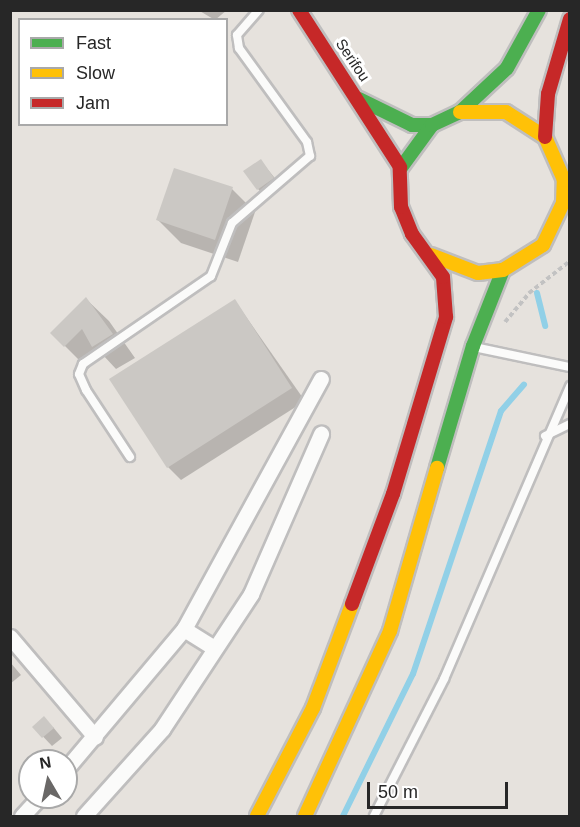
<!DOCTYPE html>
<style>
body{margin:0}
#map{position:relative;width:580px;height:827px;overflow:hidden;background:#e6e2dd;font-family:Arial,sans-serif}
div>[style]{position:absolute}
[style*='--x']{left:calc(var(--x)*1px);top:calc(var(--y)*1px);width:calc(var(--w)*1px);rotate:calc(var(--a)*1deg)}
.shadow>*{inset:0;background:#0003}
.stream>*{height:6px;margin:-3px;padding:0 3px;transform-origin:3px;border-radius:3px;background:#91d0e7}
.building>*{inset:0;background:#cbc8c4}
.path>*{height:4px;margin-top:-2px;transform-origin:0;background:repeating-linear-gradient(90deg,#c2c2c2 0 4.5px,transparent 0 7.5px)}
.roads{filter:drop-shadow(2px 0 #bfbebe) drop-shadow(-2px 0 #bfbebe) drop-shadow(0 2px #bfbebe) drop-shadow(0 -2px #bfbebe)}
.lane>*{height:8px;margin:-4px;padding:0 4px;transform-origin:4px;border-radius:4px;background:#fbfbfa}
.street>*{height:15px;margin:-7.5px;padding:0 7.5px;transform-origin:7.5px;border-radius:7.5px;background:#fbfbfa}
.fast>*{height:14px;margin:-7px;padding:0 7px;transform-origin:7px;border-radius:7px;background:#4caf50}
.slow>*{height:14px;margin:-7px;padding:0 7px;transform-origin:7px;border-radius:7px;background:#ffc107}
.jam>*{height:14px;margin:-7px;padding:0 7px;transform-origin:7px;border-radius:7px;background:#c62828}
span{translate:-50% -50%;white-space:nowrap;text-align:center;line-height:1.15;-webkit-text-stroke:6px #fff;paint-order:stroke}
.street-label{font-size:15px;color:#272727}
.frame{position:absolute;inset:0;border:12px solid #272727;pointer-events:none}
.legend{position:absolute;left:18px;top:18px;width:210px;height:108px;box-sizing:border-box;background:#fff;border:2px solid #a9a9a9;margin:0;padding:8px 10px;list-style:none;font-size:18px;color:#272727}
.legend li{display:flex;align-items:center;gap:12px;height:30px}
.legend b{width:30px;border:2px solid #a9a9a9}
.north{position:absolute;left:18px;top:749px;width:60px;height:60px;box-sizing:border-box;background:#fff;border:2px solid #a9a9a9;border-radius:50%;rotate:351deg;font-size:16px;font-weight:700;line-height:24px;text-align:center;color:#272727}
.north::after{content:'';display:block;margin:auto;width:21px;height:27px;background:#6a6867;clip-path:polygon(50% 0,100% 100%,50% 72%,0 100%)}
.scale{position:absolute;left:367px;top:782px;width:141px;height:27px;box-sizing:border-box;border:3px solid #272727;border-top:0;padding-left:8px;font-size:18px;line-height:21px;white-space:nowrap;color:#272727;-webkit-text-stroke:4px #fff;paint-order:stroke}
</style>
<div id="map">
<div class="shadow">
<i style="clip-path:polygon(198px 10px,227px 10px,215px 20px)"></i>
<i style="clip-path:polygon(261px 161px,282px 187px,267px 198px,258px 189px)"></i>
<i style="clip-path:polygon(175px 170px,232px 189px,255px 212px,238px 262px,181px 243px,158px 220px)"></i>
<i style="clip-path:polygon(86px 299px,109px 321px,135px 358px,116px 369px,102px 354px,88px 369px,52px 333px)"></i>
<i style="clip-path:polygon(235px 301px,305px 401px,181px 480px,168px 467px)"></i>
<i style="clip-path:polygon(10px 662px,21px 675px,10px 684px)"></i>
<i style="clip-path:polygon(34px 727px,53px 727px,62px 738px,52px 746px)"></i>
</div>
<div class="stream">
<i style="--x:537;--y:293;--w:34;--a:76"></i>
<i style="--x:343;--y:816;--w:158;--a:-63.8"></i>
<i style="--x:413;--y:674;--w:277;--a:-71.5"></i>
<i style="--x:501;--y:411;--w:35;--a:-49"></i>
</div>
<div class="building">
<i style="clip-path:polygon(261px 159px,274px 178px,257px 190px,243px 171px)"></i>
<i style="clip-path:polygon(174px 168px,233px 187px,215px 240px,156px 220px)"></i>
<i style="clip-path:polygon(86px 297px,113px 334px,92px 347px,82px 329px,64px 347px,50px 333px)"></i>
<i style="clip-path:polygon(235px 299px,292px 388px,167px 468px,109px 379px)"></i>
<i style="clip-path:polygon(44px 716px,54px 728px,42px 738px,32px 727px)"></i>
</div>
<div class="path">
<i style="--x:505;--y:322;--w:38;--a:-50"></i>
<i style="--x:529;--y:293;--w:52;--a:-38"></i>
</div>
<div class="roads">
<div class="lane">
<i style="--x:474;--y:347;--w:98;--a:11.8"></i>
<i style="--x:545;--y:436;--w:28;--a:-26"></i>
<i style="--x:130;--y:457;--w:80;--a:-123.3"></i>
<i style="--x:86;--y:390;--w:17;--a:-114"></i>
<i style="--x:79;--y:374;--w:11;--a:-68"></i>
<i style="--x:83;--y:364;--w:155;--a:-34.5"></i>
<i style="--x:211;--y:276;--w:57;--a:-68.4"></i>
<i style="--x:232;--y:223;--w:103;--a:-40.7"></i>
<i style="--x:310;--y:156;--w:14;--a:-102"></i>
<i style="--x:307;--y:142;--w:116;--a:-125.9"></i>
<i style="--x:239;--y:48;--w:13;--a:-99"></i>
<i style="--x:237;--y:35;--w:33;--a:-49"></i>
<i style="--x:374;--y:816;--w:154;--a:-62.9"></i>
<i style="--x:444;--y:679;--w:319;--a:-66.7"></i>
</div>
<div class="street">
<i style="--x:184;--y:629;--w:36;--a:32"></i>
<i style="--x:10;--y:637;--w:131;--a:49.6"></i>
<i style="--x:66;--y:769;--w:183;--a:-49.9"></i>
<i style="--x:184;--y:629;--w:285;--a:-61.3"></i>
<i style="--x:22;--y:816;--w:26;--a:-47"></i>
<i style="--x:84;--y:816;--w:117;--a:-48.1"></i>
<i style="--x:162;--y:729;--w:162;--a:-56.6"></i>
<i style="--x:251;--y:594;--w:175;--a:-66.4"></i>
</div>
<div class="fast">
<i style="--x:359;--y:99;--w:59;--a:26.1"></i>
<i style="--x:412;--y:125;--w:20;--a:0"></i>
<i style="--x:400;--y:169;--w:54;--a:-54"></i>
<i style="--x:432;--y:125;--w:31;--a:-25"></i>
<i style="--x:460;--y:112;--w:64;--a:-43.1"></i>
<i style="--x:507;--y:68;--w:66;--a:-61.1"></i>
<i style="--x:437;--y:468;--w:127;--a:-73.6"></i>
<i style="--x:473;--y:346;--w:82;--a:-68.5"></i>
</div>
<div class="slow">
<i style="--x:431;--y:255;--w:50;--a:21"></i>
<i style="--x:478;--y:273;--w:25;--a:-7"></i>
<i style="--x:503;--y:270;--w:47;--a:-32"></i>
<i style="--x:543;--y:245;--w:47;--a:-64.5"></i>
<i style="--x:563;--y:203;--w:23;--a:-88"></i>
<i style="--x:564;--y:180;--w:47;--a:-113.8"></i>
<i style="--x:545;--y:137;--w:46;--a:-147.3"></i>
<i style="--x:506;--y:112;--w:46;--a:180"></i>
<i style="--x:257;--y:816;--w:122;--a:-62.6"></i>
<i style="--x:313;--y:708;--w:111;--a:-69.4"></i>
<i style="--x:305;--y:816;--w:204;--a:-65.3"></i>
<i style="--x:390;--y:631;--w:170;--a:-73.9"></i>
</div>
<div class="jam">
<i style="--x:299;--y:10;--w:187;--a:57.2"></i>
<i style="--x:545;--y:137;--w:43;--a:-86"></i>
<i style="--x:548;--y:94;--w:78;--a:-73.7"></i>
<i style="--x:352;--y:604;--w:117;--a:-69.6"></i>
<i style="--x:393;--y:494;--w:185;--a:-73.3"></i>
<i style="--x:446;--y:317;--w:40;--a:-94.3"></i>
<i style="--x:443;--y:277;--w:53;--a:-125.8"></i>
<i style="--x:412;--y:234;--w:29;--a:-112"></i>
<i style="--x:401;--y:207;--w:38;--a:-92"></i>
</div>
</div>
<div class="street-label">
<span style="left:353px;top:60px;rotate:56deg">Serifou</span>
</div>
<div class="frame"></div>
<ul class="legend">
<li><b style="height:8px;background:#4caf50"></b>Fast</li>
<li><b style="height:8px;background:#ffc107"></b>Slow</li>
<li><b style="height:8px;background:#c62828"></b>Jam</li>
</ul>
<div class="north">N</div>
<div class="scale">50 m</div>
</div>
